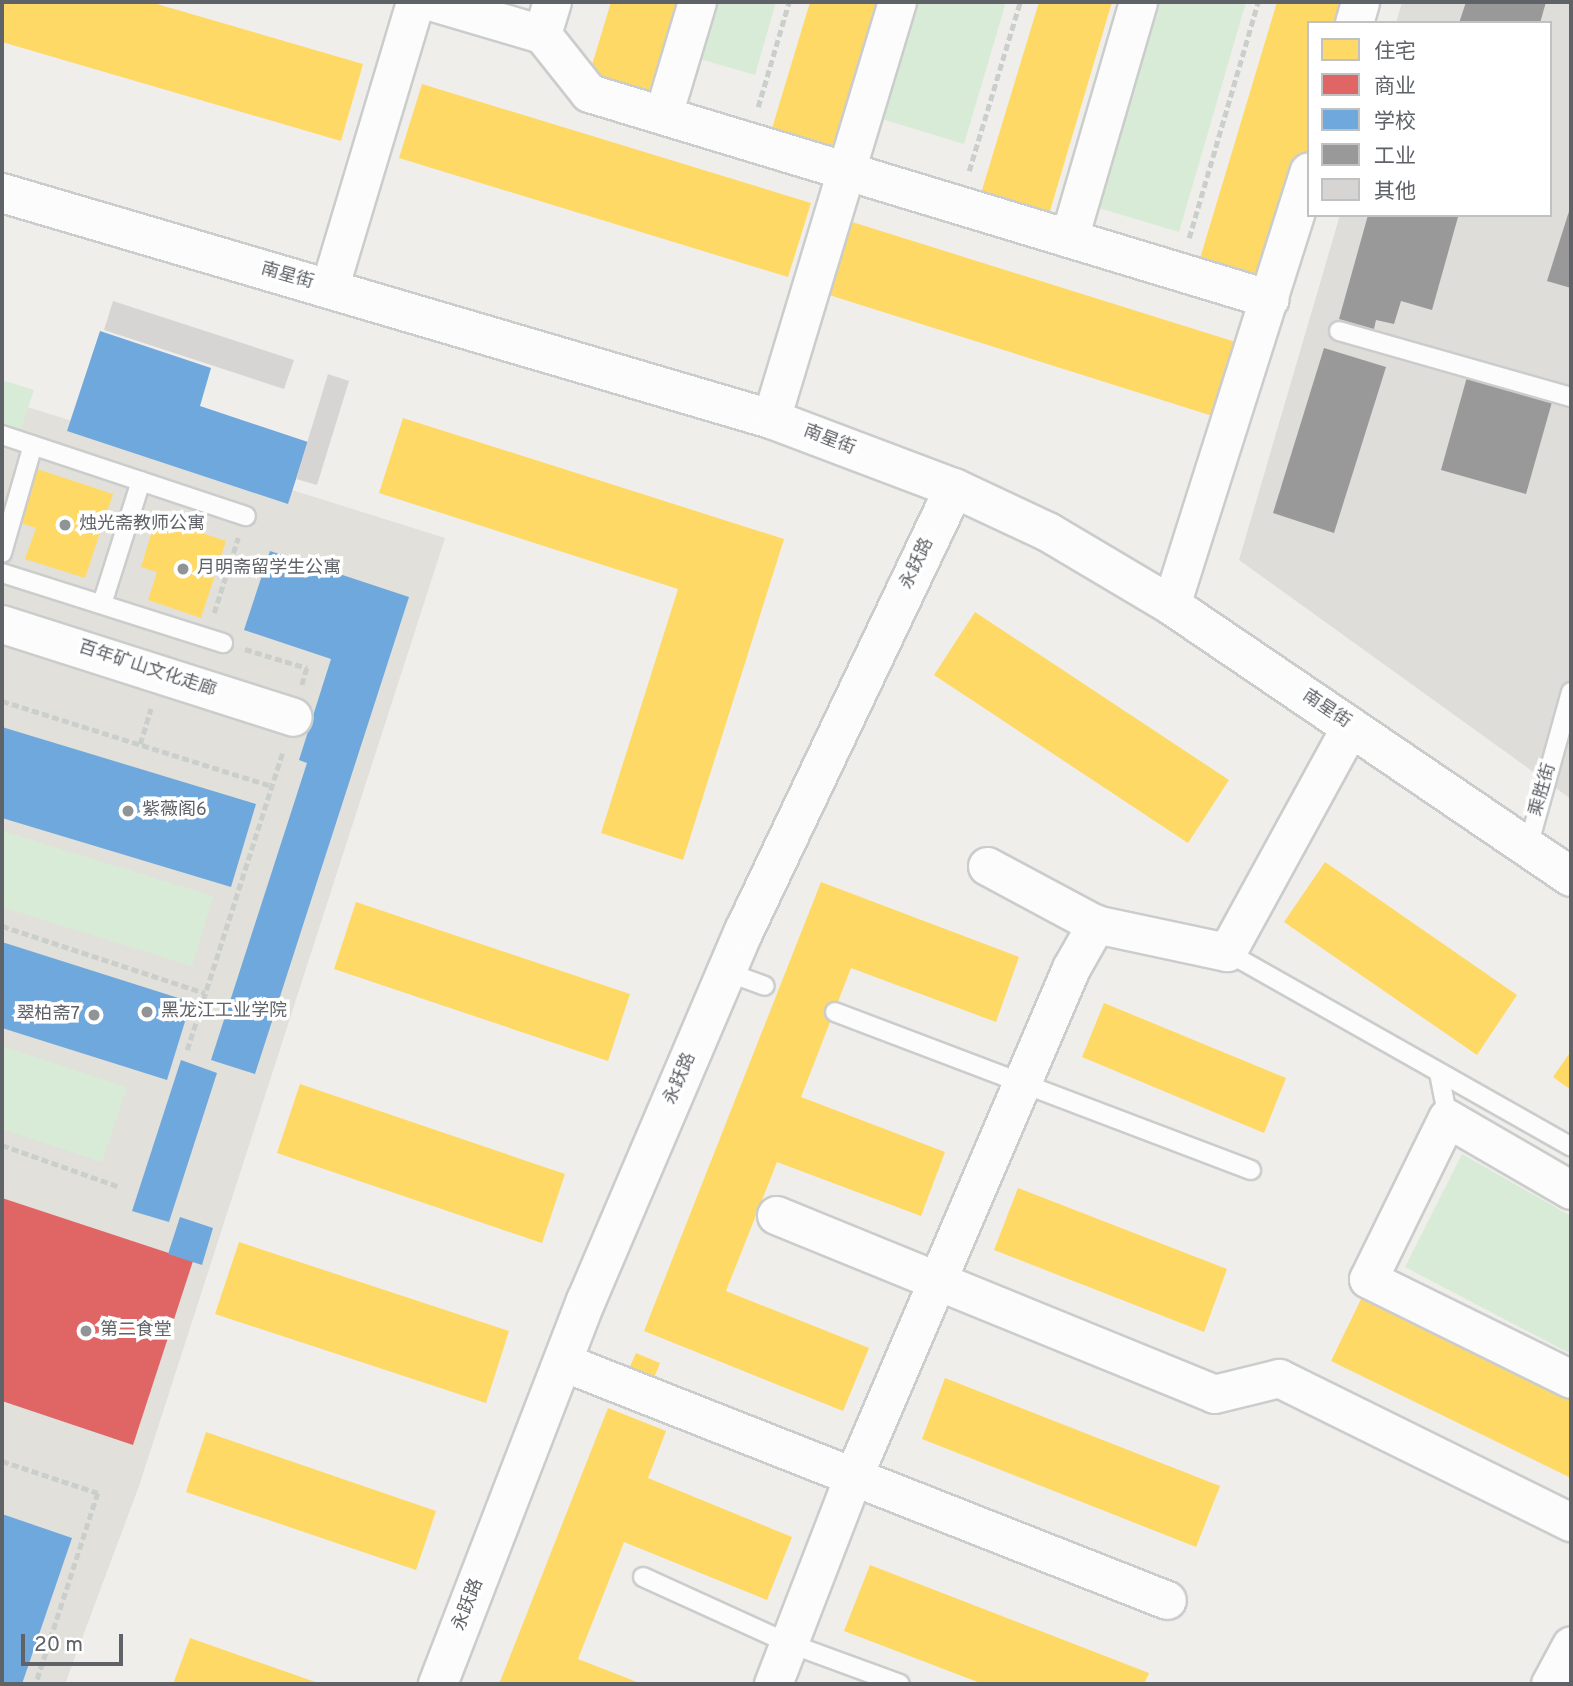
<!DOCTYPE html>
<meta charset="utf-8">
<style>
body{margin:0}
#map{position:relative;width:1573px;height:1686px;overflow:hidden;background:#efeeea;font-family:Overpass,"Noto Sans SC",sans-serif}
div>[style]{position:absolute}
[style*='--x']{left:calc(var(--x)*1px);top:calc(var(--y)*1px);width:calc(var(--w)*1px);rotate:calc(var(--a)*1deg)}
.industrial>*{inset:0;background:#dfddda}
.education>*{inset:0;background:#e2e0da}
.green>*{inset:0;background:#d8ebd6}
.homes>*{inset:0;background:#ffd966}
.shops>*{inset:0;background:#e06666}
.schools>*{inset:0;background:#6fa8dc}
.industry>*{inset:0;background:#999}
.building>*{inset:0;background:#d6d5d3}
.path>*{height:4.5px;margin-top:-2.25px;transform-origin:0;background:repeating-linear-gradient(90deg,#cacfcc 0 7px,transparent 0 10.5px)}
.roads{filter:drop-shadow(2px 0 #cbcccc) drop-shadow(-2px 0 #cbcccc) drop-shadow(0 2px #cbcccc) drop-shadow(0 -2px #cbcccc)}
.lane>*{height:18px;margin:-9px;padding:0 9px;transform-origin:9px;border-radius:9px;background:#fdfcfc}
.street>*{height:37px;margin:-18.5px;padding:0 18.5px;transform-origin:18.5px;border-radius:18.5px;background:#fdfcfc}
.secondary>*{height:38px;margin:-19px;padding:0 19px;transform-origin:19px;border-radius:19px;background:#fdfcfc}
.dots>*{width:19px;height:19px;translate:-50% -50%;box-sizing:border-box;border:4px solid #fff;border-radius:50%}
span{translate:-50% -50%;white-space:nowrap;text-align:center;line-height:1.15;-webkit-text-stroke:7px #fff;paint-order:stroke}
.street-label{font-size:18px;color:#5f6368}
.poi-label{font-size:18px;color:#5f6368}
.left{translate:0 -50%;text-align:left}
.right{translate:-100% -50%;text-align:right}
.frame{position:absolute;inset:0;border:4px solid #5f6368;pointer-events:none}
.legend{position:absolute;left:1307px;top:21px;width:245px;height:196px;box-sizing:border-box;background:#fff;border:2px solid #bfc1c3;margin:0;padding:9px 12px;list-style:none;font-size:21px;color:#5f6368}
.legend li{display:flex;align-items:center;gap:14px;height:35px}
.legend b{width:35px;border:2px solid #bfc1c3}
.scale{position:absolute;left:21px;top:1634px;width:102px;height:32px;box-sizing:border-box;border:4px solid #5f6368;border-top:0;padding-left:9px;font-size:21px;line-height:24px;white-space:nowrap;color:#5f6368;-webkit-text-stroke:5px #fff;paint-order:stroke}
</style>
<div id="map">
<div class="industrial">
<i style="clip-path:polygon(1402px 2px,1571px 2px,1571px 799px,1239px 560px,1340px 215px,1550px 215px,1550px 23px,1396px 23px)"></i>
</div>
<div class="education">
<i style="clip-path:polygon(2px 399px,445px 538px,139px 1486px,65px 1684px,2px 1684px)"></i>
</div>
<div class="green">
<i style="clip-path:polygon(710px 2px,776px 2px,755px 75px,693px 57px)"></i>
<i style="clip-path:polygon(916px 2px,1006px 2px,964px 144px,882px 119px)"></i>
<i style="clip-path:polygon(1151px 2px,1246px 2px,1179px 232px,1092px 206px)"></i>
<i style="clip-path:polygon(2px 380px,34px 390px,14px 451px,2px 447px)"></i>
<i style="clip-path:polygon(2px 831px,213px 896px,192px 966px,2px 907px)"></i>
<i style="clip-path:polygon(2px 1046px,127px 1087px,102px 1162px,2px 1129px)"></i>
<i style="clip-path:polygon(1462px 1154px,1571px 1216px,1571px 1354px,1405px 1267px)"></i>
</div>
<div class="homes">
<i style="clip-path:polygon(2px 2px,150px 2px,363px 64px,341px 141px,2px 42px)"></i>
<i style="clip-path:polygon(611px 2px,681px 2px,652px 98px,588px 78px)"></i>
<i style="clip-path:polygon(810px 2px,883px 2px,837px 156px,770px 135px)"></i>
<i style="clip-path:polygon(1039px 2px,1112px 2px,1047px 221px,979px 200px)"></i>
<i style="clip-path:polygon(1277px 2px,1352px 2px,1345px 23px,1309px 23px,1309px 145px,1267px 286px,1198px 265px)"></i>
<i style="clip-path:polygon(422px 84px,811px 203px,788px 277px,399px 158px)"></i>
<i style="clip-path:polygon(849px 221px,1242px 344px,1219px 418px,826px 294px)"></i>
<i style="clip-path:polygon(403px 418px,784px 539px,683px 860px,601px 833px,678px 589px,379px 493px)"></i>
<i style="clip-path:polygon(37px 469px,113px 494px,85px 578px,25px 559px,36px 528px,20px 523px)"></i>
<i style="clip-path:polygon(156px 518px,226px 541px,201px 618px,148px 600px,157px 572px,141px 567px)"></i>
<i style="clip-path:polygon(975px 612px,1229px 780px,1188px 843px,934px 675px)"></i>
<i style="clip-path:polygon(1325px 862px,1517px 995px,1477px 1055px,1284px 922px)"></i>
<i style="clip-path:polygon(821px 882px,1019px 957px,996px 1022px,851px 968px,801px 1097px,945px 1152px,921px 1216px,777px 1162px,726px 1291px,869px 1348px,843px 1411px,644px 1331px)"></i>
<i style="clip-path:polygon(356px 902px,630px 994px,608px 1061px,334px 969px)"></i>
<i style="clip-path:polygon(1104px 1003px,1286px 1078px,1264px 1133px,1082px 1057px)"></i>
<i style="clip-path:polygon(1571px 1051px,1571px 1090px,1553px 1077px)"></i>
<i style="clip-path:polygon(300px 1084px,565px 1174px,542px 1243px,277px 1153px)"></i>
<i style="clip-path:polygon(1018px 1188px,1227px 1269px,1204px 1332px,994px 1250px)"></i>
<i style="clip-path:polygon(239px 1242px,509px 1331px,486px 1403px,215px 1314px)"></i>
<i style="clip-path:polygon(1364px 1293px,1571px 1394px,1571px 1478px,1331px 1361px)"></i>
<i style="clip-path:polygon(636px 1353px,660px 1363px,652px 1383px,627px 1373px)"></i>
<i style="clip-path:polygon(945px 1378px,1220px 1486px,1196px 1547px,922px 1439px)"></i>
<i style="clip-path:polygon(608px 1408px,666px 1431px,648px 1478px,792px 1537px,767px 1600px,624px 1542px,578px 1659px,642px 1684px,499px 1684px)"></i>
<i style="clip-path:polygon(206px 1432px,436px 1511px,416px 1570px,186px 1492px)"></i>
<i style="clip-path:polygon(870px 1565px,1149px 1673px,1144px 1684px,983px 1684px,844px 1631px)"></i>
<i style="clip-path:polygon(190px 1638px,321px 1684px,173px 1684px)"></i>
</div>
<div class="shops">
<i style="clip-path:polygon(2px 1198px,193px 1261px,133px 1445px,2px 1401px)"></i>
</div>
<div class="schools">
<i style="clip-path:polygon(100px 331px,211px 368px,200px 406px,308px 442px,288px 504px,67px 431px)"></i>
<i style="clip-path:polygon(270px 551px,409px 597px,255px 1074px,211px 1060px,307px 763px,299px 760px,331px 659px,244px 630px)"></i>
<i style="clip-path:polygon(2px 727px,256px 804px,231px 887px,2px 818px)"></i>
<i style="clip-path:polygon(2px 942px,191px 1002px,167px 1080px,2px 1028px)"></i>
<i style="clip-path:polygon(181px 1060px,217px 1073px,169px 1222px,132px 1211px)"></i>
<i style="clip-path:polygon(180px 1217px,213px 1228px,202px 1265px,168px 1254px)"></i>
<i style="clip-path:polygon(2px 1514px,72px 1538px,22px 1684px,2px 1684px)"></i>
</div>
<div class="industry">
<i style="clip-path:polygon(1466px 2px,1546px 2px,1540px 23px,1459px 23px)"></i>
<i style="clip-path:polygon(1571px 205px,1571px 288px,1547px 281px)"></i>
<i style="clip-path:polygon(1368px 215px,1458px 217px,1432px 310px,1401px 301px,1394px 324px,1376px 320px,1374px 329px,1339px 319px)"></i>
<i style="clip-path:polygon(1324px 348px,1386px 367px,1334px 533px,1273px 513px)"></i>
<i style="clip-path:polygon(1467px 377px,1552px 402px,1526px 494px,1441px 470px)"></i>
</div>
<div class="building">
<i style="clip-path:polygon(113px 301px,294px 360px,284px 389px,104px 330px)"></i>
<i style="clip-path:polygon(328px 374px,349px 381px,317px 485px,296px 479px)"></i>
</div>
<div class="path">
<i style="--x:758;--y:107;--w:109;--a:-73.6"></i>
<i style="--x:969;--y:171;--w:177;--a:-73.2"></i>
<i style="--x:1189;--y:238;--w:246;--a:-73.7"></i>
<i style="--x:214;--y:613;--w:79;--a:-72.3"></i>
<i style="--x:245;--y:649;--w:65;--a:17"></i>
<i style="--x:307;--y:668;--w:18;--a:106"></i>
<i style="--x:2;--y:701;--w:283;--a:17.5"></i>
<i style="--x:140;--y:744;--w:37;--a:-73"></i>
<i style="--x:2;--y:926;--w:214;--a:18.3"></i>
<i style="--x:187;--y:1050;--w:314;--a:-72.2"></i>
<i style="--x:2;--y:1145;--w:125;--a:19.6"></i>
<i style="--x:2;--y:1461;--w:101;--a:18.4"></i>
<i style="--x:98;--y:1493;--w:201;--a:108"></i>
</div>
<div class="roads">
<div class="lane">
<i style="--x:1339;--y:331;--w:241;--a:15.9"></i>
<i style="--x:2;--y:435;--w:257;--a:18.4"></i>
<i style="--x:2;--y:553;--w:112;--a:-74"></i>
<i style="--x:2;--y:573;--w:232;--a:17.6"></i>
<i style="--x:102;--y:604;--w:129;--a:-72.4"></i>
<i style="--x:1528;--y:847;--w:161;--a:-74.5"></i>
<i style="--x:1227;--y:952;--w:395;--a:29.5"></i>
<i style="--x:727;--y:972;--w:40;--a:20.2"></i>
<i style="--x:835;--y:1012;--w:445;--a:20.8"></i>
<i style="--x:1439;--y:1073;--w:47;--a:78.9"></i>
<i style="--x:643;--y:1577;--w:159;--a:24.5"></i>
<i style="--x:788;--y:1643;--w:119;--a:20.1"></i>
</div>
<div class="street">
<i style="--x:433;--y:2;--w:114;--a:16.4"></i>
<i style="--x:542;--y:34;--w:75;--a:51.5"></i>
<i style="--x:589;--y:93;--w:711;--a:16.83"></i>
<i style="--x:1354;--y:23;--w:22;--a:-74"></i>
<i style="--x:542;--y:34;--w:34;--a:-73"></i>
<i style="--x:663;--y:115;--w:118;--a:-73.3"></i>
<i style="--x:1069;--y:238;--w:246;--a:-73.7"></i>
<i style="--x:329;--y:289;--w:300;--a:-73.3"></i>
<i style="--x:771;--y:419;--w:436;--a:-73.2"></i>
<i style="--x:1171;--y:605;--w:455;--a:-72.4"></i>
<i style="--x:2;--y:624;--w:305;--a:17.7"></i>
<i style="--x:987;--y:866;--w:123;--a:28.2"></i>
<i style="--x:1095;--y:924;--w:135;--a:12"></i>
<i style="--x:1227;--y:952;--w:256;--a:-61.3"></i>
<i style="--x:1571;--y:1190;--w:143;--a:-149.9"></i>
<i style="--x:1447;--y:1118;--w:179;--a:116.1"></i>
<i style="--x:1368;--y:1279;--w:226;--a:26.2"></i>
<i style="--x:776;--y:1215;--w:473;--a:22.2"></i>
<i style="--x:1214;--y:1394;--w:67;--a:-13.8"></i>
<i style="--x:1279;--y:1378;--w:326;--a:26.3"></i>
<i style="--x:563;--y:1362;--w:649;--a:21.51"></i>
<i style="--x:773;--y:1684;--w:222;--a:-68.9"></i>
<i style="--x:853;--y:1477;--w:554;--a:-66.81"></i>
<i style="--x:1071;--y:968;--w:51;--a:-60.4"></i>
<i style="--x:1550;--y:1684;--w:44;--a:-61.7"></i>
</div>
<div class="secondary">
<i style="--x:2;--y:193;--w:802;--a:16.38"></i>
<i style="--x:771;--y:419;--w:196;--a:20.7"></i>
<i style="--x:954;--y:488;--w:104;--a:25.1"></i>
<i style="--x:1048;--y:532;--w:143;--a:30.7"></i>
<i style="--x:1171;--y:605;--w:484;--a:34.2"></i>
<i style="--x:438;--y:1684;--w:411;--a:-68.9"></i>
<i style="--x:586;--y:1301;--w:402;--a:-66.9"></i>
<i style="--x:744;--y:931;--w:490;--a:-64.6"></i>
</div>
</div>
<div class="dots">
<i style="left:65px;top:525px;background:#919496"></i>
<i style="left:183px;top:569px;background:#919496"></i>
<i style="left:128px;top:811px;background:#919496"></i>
<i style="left:147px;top:1012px;background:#919496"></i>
<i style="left:94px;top:1015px;background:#919496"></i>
<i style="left:86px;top:1331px;background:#919496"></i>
</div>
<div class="street-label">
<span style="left:287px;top:277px;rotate:16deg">南星街</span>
<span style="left:829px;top:441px;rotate:21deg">南星街</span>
<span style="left:918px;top:564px;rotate:-65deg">永跃路</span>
<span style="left:147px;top:670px;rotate:18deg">百年矿山文化走廊</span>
<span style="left:1326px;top:710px;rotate:34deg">南星街</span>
<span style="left:1544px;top:790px;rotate:-74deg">乘胜街</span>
<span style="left:681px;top:1079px;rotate:-67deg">永跃路</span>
<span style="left:469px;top:1605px;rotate:-69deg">永跃路</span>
</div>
<div class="poi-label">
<span class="left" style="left:79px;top:525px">烛光斋教师公寓</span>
<span class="left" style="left:197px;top:569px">月明斋留学生公寓</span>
<span class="left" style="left:142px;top:811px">紫薇阁6</span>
<span class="left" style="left:161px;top:1012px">黑龙江工业学院</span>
<span class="right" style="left:80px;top:1015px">翠柏斋7</span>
<span class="left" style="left:100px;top:1331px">第二食堂</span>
</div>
<div class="frame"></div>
<ul class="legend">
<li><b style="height:19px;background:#ffd966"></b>住宅</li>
<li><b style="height:19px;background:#e06666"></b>商业</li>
<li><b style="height:19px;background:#6fa8dc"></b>学校</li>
<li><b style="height:19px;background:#999"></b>工业</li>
<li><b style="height:19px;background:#d6d5d3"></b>其他</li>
</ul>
<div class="scale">20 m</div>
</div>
